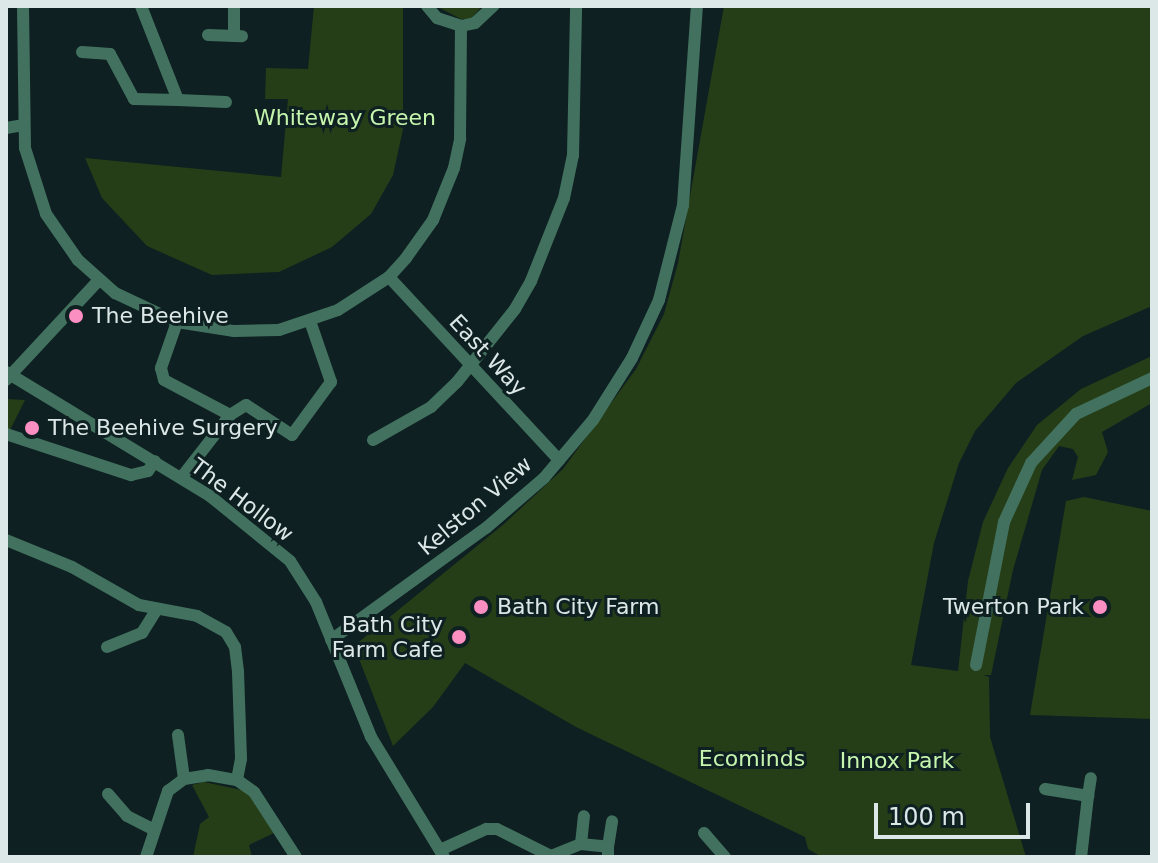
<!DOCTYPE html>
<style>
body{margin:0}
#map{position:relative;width:1158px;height:863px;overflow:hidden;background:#0e2021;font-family:"DejaVu Sans",sans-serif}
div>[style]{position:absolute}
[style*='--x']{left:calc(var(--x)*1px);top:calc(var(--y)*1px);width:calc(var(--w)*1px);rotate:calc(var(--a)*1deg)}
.green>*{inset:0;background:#263e17}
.minor>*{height:12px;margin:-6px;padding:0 6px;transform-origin:6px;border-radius:6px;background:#42725f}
.dots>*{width:22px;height:22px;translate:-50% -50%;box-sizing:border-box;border:4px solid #0e2021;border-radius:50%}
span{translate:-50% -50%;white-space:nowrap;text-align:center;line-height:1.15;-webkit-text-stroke:6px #0e2021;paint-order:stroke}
.park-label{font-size:22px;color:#c6f5ad}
.poi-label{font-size:22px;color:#dce7e7}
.left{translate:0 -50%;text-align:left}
.right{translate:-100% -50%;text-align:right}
.street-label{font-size:22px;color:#dce7e7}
.frame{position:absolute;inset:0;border:8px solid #dce7e7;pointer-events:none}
.scale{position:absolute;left:874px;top:803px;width:156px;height:36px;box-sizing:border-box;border:4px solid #dce7e7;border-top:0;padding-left:10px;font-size:24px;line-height:28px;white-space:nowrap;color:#dce7e7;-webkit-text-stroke:6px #0e2021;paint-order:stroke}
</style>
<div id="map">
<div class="green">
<i style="clip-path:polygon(314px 6px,403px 6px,403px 129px,393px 175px,371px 214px,332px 247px,279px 272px,212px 275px,147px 246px,102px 198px,85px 158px,281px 177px,288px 99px,265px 99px,266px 68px,308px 69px)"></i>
<i style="clip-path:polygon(436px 6px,482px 6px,471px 19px,461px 19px)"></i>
<i style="clip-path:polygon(724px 6px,1152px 6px,1152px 306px,1083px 336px,1016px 383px,975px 431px,959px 463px,934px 543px,911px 665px,958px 671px,968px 581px,983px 522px,1008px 468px,1037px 425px,1081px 389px,1152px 356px,1152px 403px,1102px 432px,1108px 452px,1096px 475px,1072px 480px,1078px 457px,1073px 449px,1059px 446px,1042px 470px,1013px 570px,991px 675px,983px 675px,989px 677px,990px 737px,1026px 857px,822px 857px,808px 849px,805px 837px,576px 727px,465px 663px,433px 707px,393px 746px,354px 646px,504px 524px,563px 469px,636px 369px,664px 314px,678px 263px)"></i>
<i style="clip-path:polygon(6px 399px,25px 400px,10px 430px,6px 428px)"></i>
<i style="clip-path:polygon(1084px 497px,1152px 511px,1152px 719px,1030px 715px,1066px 501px)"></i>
<i style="clip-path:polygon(204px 782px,246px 791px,278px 831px,249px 845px,252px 857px,193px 857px,200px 824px,209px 817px,192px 785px)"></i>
</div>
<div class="minor">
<i style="--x:23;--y:6;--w:142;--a:89.2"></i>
<i style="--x:25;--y:148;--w:69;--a:72.3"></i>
<i style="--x:46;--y:214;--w:56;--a:55.2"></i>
<i style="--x:78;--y:260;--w:50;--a:41.7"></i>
<i style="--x:115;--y:293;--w:68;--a:25.1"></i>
<i style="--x:177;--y:322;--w:58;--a:9"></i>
<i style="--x:234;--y:331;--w:45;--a:-1.3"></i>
<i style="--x:279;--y:330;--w:62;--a:-18.7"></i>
<i style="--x:338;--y:310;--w:61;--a:-32.9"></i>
<i style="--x:389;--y:277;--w:25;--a:-48"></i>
<i style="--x:406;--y:258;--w:47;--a:-54.6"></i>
<i style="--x:433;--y:220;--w:56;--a:-68"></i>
<i style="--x:454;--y:168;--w:30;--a:-78"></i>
<i style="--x:460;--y:139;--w:113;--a:-89.5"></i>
<i style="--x:141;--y:6;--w:101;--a:68.5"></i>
<i style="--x:178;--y:100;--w:48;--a:2.4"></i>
<i style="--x:427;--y:6;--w:16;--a:50"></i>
<i style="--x:437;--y:18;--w:25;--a:18"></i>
<i style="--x:461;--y:26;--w:14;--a:-12"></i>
<i style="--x:475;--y:23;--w:25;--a:-43"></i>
<i style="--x:208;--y:35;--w:34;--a:2"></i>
<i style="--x:234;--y:36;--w:30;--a:-90"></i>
<i style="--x:82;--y:52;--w:28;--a:4"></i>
<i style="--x:110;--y:54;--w:51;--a:61.9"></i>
<i style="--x:134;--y:99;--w:44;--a:1.3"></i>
<i style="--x:6;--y:128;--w:17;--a:-10"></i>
<i style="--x:389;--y:277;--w:250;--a:47.1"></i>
<i style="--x:177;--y:322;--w:49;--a:109.2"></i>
<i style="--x:161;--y:368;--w:12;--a:76"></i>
<i style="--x:164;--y:380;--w:75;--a:27.9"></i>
<i style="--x:230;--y:415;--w:19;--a:-32"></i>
<i style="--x:246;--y:405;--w:55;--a:33.1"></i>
<i style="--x:292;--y:435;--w:66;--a:-53.7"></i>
<i style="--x:331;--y:382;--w:65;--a:-109"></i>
<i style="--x:6;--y:372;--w:239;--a:31.3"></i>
<i style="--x:210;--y:496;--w:103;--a:39.1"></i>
<i style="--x:290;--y:561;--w:49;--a:57.6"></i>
<i style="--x:316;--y:602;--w:146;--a:67.8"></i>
<i style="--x:371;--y:737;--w:140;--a:58.7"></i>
<i style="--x:6;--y:380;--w:135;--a:-47.1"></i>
<i style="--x:6;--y:434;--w:132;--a:18.2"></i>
<i style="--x:131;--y:475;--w:17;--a:-13"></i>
<i style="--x:148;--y:471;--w:12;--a:-55"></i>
<i style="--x:373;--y:440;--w:67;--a:-29.6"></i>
<i style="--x:431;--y:407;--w:36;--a:-44"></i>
<i style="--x:457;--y:382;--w:93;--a:-51.5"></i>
<i style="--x:515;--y:309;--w:32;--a:-60"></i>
<i style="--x:531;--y:281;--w:89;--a:-68.3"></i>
<i style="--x:564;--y:198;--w:44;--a:-78.2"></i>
<i style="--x:573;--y:155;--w:149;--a:-88.8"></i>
<i style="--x:181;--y:478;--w:80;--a:-52.1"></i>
<i style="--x:6;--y:540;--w:71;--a:22.2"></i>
<i style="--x:72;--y:567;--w:77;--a:29.6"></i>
<i style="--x:139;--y:605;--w:59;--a:10.7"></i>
<i style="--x:197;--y:616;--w:33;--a:29"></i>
<i style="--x:226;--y:632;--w:17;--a:59"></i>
<i style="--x:235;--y:647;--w:25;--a:83"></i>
<i style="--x:238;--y:672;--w:87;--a:88"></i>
<i style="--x:241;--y:759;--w:21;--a:101"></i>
<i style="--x:331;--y:640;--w:191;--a:-35.9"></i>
<i style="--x:486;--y:528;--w:77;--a:-40.8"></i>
<i style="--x:544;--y:478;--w:76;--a:-49.8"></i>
<i style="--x:593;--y:420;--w:73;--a:-57.8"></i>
<i style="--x:632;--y:358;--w:64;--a:-65"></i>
<i style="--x:659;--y:300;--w:98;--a:-75.8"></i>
<i style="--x:683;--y:205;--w:199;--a:-86"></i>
<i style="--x:107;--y:647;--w:38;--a:-22"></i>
<i style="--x:142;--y:633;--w:26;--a:-58"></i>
<i style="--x:976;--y:665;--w:146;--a:-78.9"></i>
<i style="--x:1004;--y:522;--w:65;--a:-65.4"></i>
<i style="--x:1031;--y:463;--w:67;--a:-47.4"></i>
<i style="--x:1076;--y:414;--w:84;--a:-25.3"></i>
<i style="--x:178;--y:735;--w:44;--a:82.2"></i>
<i style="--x:1045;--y:789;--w:44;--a:9.2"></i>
<i style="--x:1088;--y:796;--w:61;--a:96.5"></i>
<i style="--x:108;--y:794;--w:29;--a:49"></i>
<i style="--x:127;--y:816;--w:29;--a:27"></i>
<i style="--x:1088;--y:796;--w:18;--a:-81"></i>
<i style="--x:704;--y:833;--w:32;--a:49"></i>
<i style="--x:581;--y:844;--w:28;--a:-84"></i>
<i style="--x:608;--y:847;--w:26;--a:-81"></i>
<i style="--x:440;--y:850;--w:51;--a:-24.5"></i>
<i style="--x:486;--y:829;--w:11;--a:0"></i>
<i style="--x:497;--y:829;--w:60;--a:26.6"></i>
<i style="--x:551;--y:856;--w:32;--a:-22"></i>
<i style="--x:581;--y:844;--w:27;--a:6"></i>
<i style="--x:608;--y:847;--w:10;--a:90"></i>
<i style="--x:146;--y:857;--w:70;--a:-71.6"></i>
<i style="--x:168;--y:791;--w:20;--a:-37"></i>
<i style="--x:184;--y:779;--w:24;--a:-9"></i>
<i style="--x:208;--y:775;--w:29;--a:10"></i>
<i style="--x:237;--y:780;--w:21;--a:35"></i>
<i style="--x:254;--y:792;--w:77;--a:57.1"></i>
</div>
<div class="dots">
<i style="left:76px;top:316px;background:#fc8fc2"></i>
<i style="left:32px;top:428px;background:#fc8fc2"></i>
<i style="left:481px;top:607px;background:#fc8fc2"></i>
<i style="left:1100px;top:607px;background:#fc8fc2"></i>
<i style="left:459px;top:637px;background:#fc8fc2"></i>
</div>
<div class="park-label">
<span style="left:345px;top:118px">Whiteway Green</span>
<span style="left:752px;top:759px">Ecominds</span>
<span style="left:897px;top:761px">Innox Park</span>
</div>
<div class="poi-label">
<span class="left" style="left:92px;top:316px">The Beehive</span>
<span class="left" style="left:48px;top:428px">The Beehive Surgery</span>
<span class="left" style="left:497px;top:607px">Bath City Farm</span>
<span class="right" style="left:1084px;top:607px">Twerton Park</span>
<span class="right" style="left:443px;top:637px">Bath City<br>Farm Cafe</span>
</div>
<div class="street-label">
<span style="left:488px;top:355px;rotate:47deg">East Way</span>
<span style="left:242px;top:500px;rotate:37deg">The Hollow</span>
<span style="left:475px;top:506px;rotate:-40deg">Kelston View</span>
</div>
<div class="frame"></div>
<div class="scale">100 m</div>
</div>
